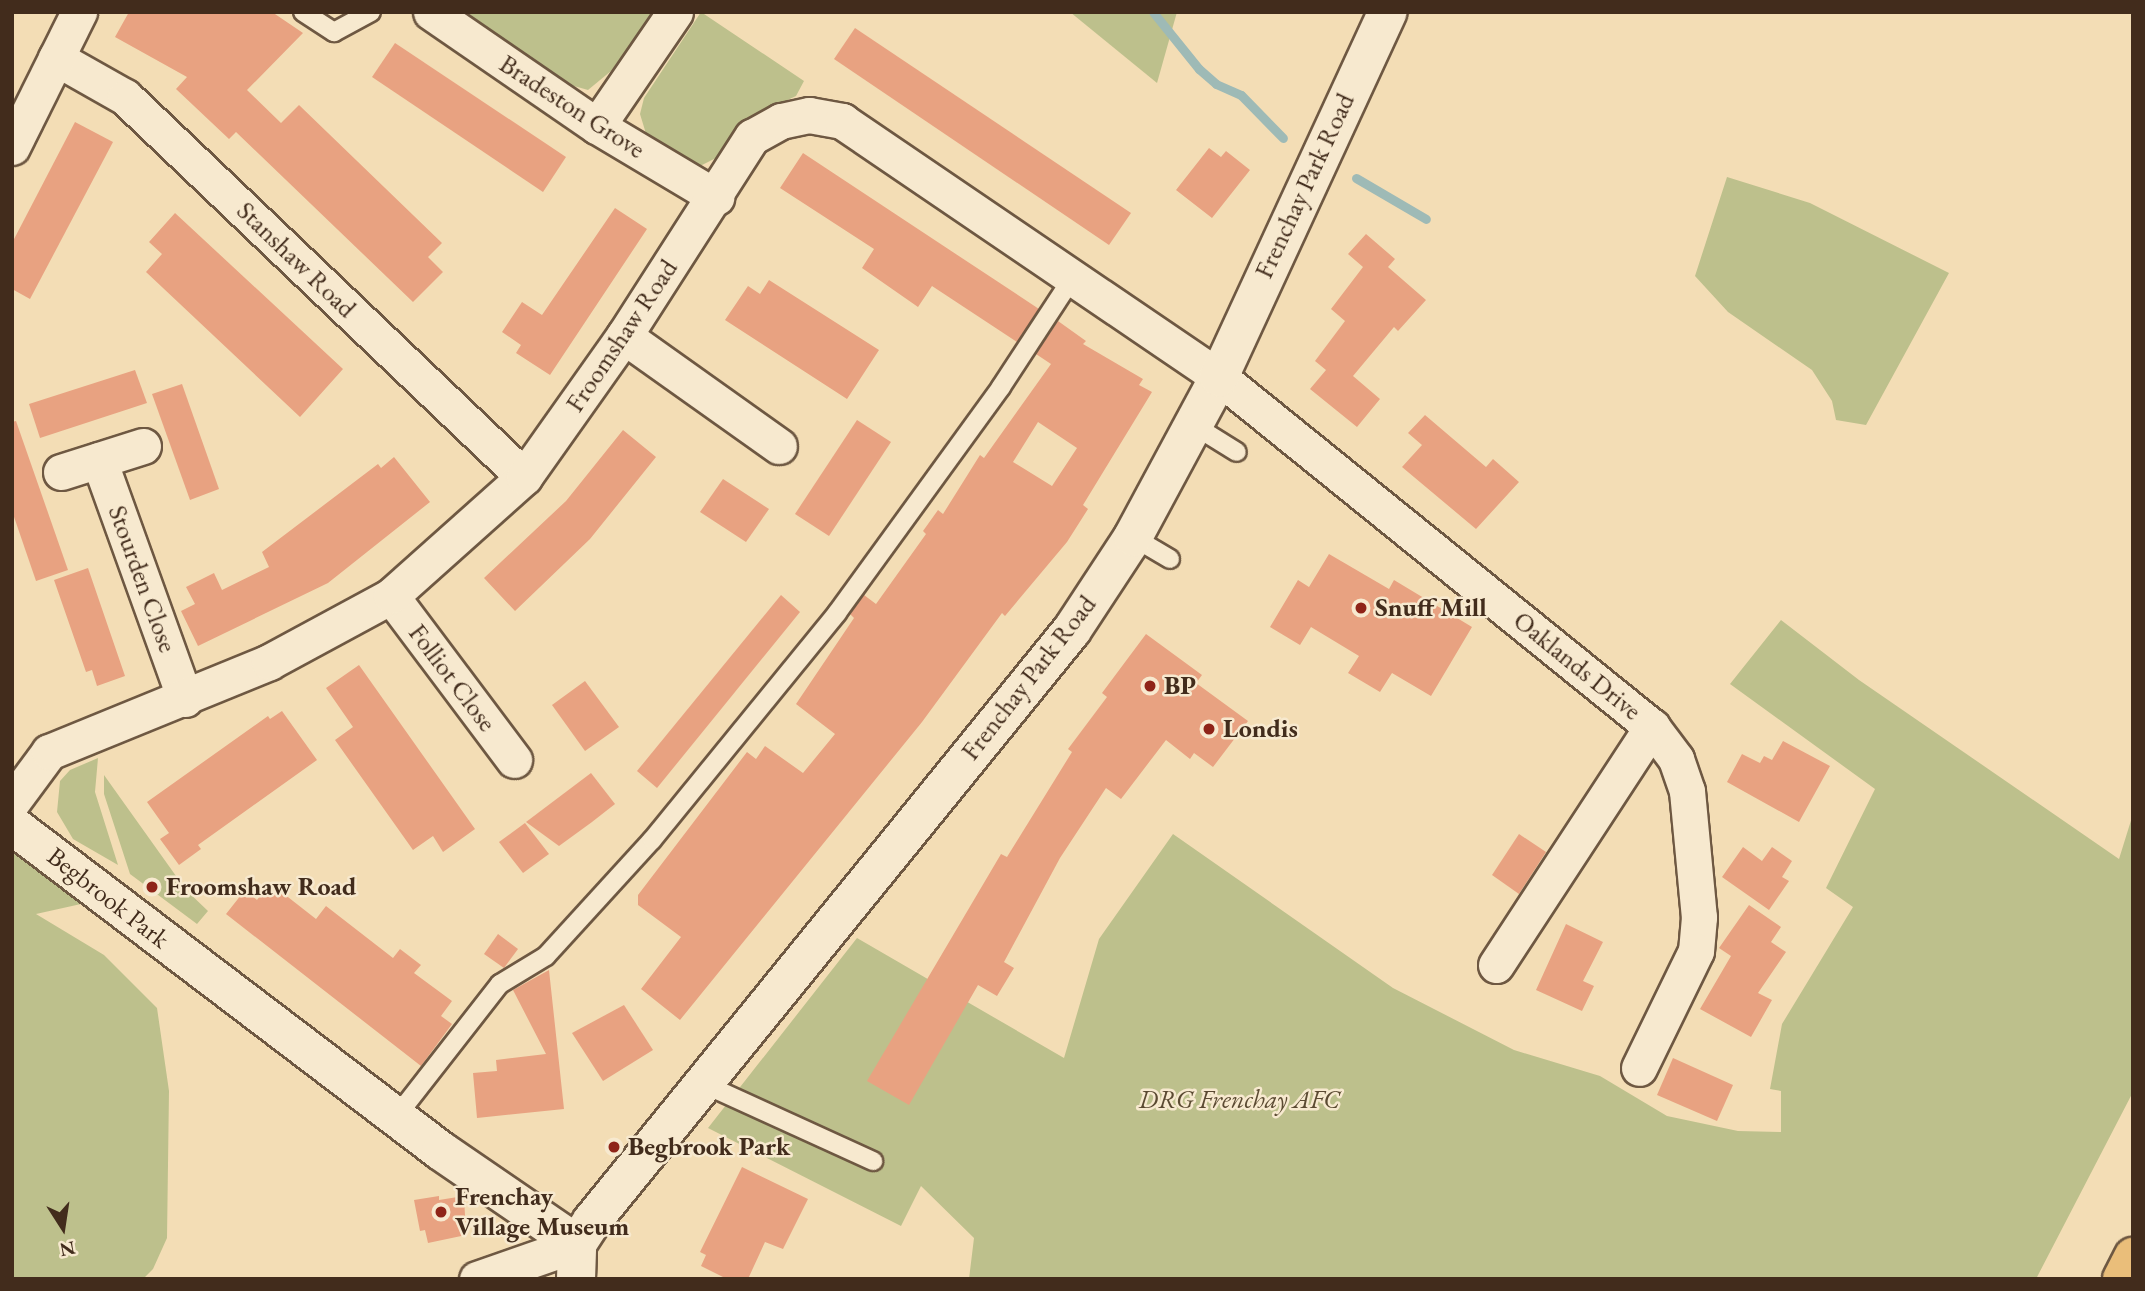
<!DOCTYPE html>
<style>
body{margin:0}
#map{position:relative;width:2145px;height:1291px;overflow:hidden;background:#f3ddb5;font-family:"EB Garamond",serif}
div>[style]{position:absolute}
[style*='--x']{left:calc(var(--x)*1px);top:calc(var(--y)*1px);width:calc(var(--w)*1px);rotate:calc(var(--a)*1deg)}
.green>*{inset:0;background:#bdc08c}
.stream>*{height:9px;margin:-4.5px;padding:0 4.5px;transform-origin:4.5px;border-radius:4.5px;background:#9ebab6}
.building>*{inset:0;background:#e8a281}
.roads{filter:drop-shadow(2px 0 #6e5842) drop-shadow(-2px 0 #6e5842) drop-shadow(0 2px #6e5842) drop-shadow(0 -2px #6e5842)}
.service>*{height:18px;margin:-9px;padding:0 9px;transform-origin:9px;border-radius:9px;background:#f7e9cf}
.minor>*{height:35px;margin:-17.5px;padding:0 17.5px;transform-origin:17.5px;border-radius:17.5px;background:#f7e9cf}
.tertiary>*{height:38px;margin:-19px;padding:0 19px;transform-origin:19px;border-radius:19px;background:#f7e9cf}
.secondary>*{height:38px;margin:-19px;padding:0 19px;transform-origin:19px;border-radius:19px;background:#f7e9cf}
.motorway>*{height:38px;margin:-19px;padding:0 19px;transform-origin:19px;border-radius:19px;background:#eabe7a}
.dots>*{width:19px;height:19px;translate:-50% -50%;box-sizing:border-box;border:4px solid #f7e9cf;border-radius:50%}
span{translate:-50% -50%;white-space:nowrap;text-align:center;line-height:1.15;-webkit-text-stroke:5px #f7e9cf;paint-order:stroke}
.street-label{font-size:26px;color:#422c1c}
.poi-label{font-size:26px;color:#422c1c;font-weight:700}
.left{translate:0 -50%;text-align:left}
.park-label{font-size:26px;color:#5b4a32;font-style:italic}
.frame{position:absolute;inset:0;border:14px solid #422c1c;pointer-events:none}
.north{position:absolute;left:28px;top:1193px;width:70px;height:70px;-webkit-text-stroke:5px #f7e9cf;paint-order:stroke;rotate:168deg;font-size:19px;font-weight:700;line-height:28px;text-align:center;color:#422c1c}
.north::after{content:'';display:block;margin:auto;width:24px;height:32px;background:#422c1c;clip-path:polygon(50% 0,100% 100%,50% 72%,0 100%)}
</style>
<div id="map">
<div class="green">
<i style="clip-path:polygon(453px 12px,653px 12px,611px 71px,588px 90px,560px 82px)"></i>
<i style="clip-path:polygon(701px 12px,804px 81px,796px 96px,756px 115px,726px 153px,698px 167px,647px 137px,640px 114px,644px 98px)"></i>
<i style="clip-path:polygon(1070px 12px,1177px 12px,1157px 83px)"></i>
<i style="clip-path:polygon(1727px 177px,1810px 203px,1949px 273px,1866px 425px,1836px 420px,1832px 401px,1812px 370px,1728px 312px,1695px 276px)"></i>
<i style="clip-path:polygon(1781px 620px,1859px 680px,2119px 859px,2133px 814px,2133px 1092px,2036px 1279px,969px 1279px,974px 1238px,921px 1186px,901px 1226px,708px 1128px,857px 938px,1064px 1058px,1099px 939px,1173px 834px,1393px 988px,1514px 1050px,1600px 1076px,1667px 1116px,1738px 1131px,1781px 1132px,1781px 1091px,1770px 1089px,1782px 1024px,1853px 907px,1826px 888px,1875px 789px,1730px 684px)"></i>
<i style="clip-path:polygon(98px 758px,95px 792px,118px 865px,73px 839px,57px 812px,60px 781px,70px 770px)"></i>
<i style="clip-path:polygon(104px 775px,186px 890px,208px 911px,197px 924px,130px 874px,104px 794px)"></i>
<i style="clip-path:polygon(12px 847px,81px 904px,36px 914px,104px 955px,157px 1008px,169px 1091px,167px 1238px,153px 1269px,143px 1279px,12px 1279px)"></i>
</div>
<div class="stream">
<i style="--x:1153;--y:12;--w:73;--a:51.1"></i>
<i style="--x:1199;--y:69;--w:23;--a:41"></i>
<i style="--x:1216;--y:84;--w:27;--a:24"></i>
<i style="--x:1241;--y:95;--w:60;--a:45.7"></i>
<i style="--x:1356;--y:178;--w:81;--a:30.4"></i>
</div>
<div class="building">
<i style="clip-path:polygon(129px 12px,272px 12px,303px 33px,247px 90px,281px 123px,299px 105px,442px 243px,428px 257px,443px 272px,413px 302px,236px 132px,229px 139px,176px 89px,187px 77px,115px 37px)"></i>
<i style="clip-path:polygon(855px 28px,1131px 213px,1109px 245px,834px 59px)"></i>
<i style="clip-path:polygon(395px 43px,566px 157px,543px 192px,372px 77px)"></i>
<i style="clip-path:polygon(75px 122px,113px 142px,30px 299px,12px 289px,12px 243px)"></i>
<i style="clip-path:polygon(1209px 148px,1221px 157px,1226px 151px,1250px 170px,1212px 218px,1176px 190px)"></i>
<i style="clip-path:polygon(803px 153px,1039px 309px,1017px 342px,932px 286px,918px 307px,862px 268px,874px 249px,780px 188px)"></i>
<i style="clip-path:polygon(615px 208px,647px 229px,550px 375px,516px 353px,521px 345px,502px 332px,522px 302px,542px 315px)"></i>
<i style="clip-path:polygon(175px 213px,343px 369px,300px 417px,146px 272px,162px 254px,149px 242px)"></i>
<i style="clip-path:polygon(1366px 234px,1395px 259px,1388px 267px,1426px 300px,1398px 331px,1394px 327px,1353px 376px,1380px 399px,1357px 427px,1310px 389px,1326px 370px,1315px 361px,1345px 321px,1331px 309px,1363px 267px,1348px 254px)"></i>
<i style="clip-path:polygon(769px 280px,879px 350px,847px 399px,725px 320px,748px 286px,760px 294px)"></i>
<i style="clip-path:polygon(evenodd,1058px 321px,1086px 341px,1083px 344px,1143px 379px,1139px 385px,1152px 392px,1083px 505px,1088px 509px,1067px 542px,1005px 616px,1002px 613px,922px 722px,680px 1020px,641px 989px,681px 937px,638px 905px,638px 895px,747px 752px,756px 759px,765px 746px,803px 773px,835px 734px,796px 704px,854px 618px,850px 614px,864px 595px,876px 604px,926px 534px,923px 531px,938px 510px,943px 514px,980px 455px,984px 458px,1051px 364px,1036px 354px,1058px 321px,1038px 422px,1077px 448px,1052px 486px,1013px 462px,1038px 422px)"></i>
<i style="clip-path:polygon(135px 370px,147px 403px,40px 438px,29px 404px)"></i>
<i style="clip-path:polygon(182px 384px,219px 489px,190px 500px,152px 394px)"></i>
<i style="clip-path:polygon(1425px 415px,1486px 467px,1493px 459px,1519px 482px,1476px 529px,1402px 467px,1422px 445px,1408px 433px)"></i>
<i style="clip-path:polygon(857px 420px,891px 442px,829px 536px,795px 514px)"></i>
<i style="clip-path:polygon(16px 421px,68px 570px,36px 581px,12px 511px,12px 422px)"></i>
<i style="clip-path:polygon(623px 430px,656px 457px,590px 539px,515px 611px,484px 578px,566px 501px)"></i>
<i style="clip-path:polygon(394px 457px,430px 502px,328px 583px,198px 646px,181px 611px,195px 604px,186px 587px,214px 573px,222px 590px,269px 567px,262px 552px,378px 464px,381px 468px)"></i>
<i style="clip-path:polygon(723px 479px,769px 509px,746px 542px,700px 512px)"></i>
<i style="clip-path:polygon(1329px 554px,1389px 589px,1394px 580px,1472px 627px,1431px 696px,1392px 673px,1380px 692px,1348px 673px,1359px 656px,1311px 627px,1300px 645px,1270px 627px,1298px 580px,1309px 587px)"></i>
<i style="clip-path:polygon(88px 568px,125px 676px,97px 686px,92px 670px,86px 672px,54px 580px)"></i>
<i style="clip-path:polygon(781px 595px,800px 612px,657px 788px,637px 771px)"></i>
<i style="clip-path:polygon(1146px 634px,1202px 675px,1196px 683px,1248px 721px,1213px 767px,1194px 753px,1190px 759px,1166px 740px,1121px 799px,1106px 788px,1060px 858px,1004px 962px,1014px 968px,997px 996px,978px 985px,909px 1105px,867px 1081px,1001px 854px,1007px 857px,1072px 752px,1068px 749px,1107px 697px,1102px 693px)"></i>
<i style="clip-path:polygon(359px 665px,475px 829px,443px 852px,433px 836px,413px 850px,335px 740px,353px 727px,326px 688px)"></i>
<i style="clip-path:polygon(585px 681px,619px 727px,585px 751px,552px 705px)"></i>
<i style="clip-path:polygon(282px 711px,317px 760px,198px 845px,201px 849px,179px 865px,160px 839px,169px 833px,147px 802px,268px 716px,270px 719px)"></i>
<i style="clip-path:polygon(1783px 741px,1830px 766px,1799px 822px,1727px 782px,1742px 754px,1760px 763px,1764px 756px,1772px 760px)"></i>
<i style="clip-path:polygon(591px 773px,615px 804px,592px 822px,559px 846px,526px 822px)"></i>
<i style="clip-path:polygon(525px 823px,549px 854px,523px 873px,499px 842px)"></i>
<i style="clip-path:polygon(1519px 834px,1546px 852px,1519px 894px,1492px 875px)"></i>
<i style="clip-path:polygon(1743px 847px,1762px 861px,1772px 847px,1792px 861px,1782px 877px,1789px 881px,1769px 910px,1722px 877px)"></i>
<i style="clip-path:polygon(270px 883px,316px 919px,326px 906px,393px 958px,400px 949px,421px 965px,414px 973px,452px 1001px,441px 1016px,452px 1024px,421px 1066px,226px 914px,245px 890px,257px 900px)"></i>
<i style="clip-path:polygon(1749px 905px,1781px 927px,1771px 942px,1786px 952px,1758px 993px,1772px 1000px,1751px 1037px,1700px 1009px,1731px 956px,1719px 948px)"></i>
<i style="clip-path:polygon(1566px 924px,1603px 942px,1583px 981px,1594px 986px,1582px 1011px,1536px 990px)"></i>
<i style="clip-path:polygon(498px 934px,518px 949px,504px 968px,484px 954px)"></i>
<i style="clip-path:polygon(549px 970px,564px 1109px,477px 1118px,473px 1073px,497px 1071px,496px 1060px,546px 1054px,513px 990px)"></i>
<i style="clip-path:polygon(624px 1005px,653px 1050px,603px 1081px,572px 1033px)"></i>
<i style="clip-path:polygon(1673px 1058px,1733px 1085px,1717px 1121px,1657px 1095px)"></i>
<i style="clip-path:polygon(742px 1167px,808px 1199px,783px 1249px,765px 1242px,748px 1279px,727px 1279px,701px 1266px,706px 1255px,700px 1252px)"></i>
<i style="clip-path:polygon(439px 1196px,439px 1200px,464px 1196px,466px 1235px,428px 1243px,425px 1230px,420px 1231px,414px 1200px)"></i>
</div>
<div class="roads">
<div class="service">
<i style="--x:303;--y:12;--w:37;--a:33"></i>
<i style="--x:334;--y:32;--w:42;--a:-28.4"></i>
<i style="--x:1195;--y:426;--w:49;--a:31.8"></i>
<i style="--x:1133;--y:537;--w:43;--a:30.7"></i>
<i style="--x:704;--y:1084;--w:186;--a:24.5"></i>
<i style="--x:396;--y:1117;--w:169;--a:-52"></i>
<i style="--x:500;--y:984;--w:54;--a:-31.3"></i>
<i style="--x:546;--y:956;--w:157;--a:-47.6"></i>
<i style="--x:652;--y:840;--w:293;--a:-50.8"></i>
<i style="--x:837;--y:613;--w:279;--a:-54"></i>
<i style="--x:1001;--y:387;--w:131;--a:-56.8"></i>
</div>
<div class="minor">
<i style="--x:431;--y:12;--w:201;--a:34.5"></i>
<i style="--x:597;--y:126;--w:139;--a:30.8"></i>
<i style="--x:56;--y:58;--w:79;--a:29.5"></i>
<i style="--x:125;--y:97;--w:551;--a:43.6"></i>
<i style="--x:597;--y:126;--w:138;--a:-55.6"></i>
<i style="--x:12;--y:147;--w:151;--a:-63.6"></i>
<i style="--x:624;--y:336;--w:190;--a:35.4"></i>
<i style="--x:99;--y:460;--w:254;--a:70.2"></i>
<i style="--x:61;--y:472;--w:86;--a:-17.6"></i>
<i style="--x:391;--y:596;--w:205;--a:53.1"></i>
<i style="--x:12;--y:802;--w:62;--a:-53.5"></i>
<i style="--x:49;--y:752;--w:238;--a:-22.2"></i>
<i style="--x:269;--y:662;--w:139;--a:-28.4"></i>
<i style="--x:391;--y:596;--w:178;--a:-41.8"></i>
<i style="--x:524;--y:477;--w:173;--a:-54.7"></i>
<i style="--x:624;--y:336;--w:237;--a:-57.3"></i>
<i style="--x:752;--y:137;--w:33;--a:-29"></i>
<i style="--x:781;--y:121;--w:29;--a:-12"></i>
<i style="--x:809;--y:115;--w:34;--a:10"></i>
<i style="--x:842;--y:121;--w:456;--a:34.2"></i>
<i style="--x:1219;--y:377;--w:557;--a:38.95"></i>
<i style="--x:1652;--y:727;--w:40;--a:53"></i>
<i style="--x:1676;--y:759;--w:34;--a:71"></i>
<i style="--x:1687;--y:791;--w:127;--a:84.6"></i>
<i style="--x:1699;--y:917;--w:34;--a:95"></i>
<i style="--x:1696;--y:951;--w:130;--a:116"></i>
<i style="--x:1496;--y:965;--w:285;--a:-56.8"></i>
<i style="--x:477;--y:1279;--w:106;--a:-19.3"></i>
</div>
<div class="tertiary">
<i style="--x:12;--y:825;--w:539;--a:37.23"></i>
<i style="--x:441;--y:1151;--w:165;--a:34.4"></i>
</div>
<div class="secondary">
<i style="--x:576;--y:1279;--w:35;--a:-88"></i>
<i style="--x:577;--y:1244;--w:27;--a:-57"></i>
<i style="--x:592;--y:1221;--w:761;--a:-50.92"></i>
<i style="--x:1072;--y:630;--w:111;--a:-56.7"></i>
<i style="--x:1133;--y:537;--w:182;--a:-61.7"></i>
<i style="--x:1219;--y:377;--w:402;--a:-65.2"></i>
</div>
<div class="motorway">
<i style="--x:2122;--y:1279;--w:25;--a:-63"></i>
</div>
</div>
<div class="dots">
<i style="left:1361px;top:608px;background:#8f2418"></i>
<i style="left:1150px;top:686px;background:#8f2418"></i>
<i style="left:1209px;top:729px;background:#8f2418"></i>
<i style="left:152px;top:887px;background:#8f2418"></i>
<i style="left:614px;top:1147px;background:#8f2418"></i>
<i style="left:441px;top:1212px;background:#8f2418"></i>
</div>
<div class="street-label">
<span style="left:572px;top:107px;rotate:33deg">Bradeston Grove</span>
<span style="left:1305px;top:186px;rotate:-65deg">Frenchay Park Road</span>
<span style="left:296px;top:260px;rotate:44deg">Stanshaw Road</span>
<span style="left:622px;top:336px;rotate:-56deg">Froomshaw Road</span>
<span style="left:142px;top:579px;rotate:70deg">Stourden Close</span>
<span style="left:1577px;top:666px;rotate:39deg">Oaklands Drive</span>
<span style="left:452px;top:678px;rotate:53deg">Folliot Close</span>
<span style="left:1029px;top:678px;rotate:-52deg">Frenchay Park Road</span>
<span style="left:108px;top:898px;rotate:38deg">Begbrook Park</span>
</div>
<div class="poi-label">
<span class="left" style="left:1375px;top:608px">Snuff Mill</span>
<span class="left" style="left:1164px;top:686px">BP</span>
<span class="left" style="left:1223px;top:729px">Londis</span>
<span class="left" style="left:166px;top:887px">Froomshaw Road</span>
<span class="left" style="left:628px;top:1147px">Begbrook Park</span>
<span class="left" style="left:455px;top:1212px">Frenchay<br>Village Museum</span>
</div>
<div class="park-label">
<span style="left:1239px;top:1100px">DRG Frenchay AFC</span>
</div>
<div class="frame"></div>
<div class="north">N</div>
</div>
